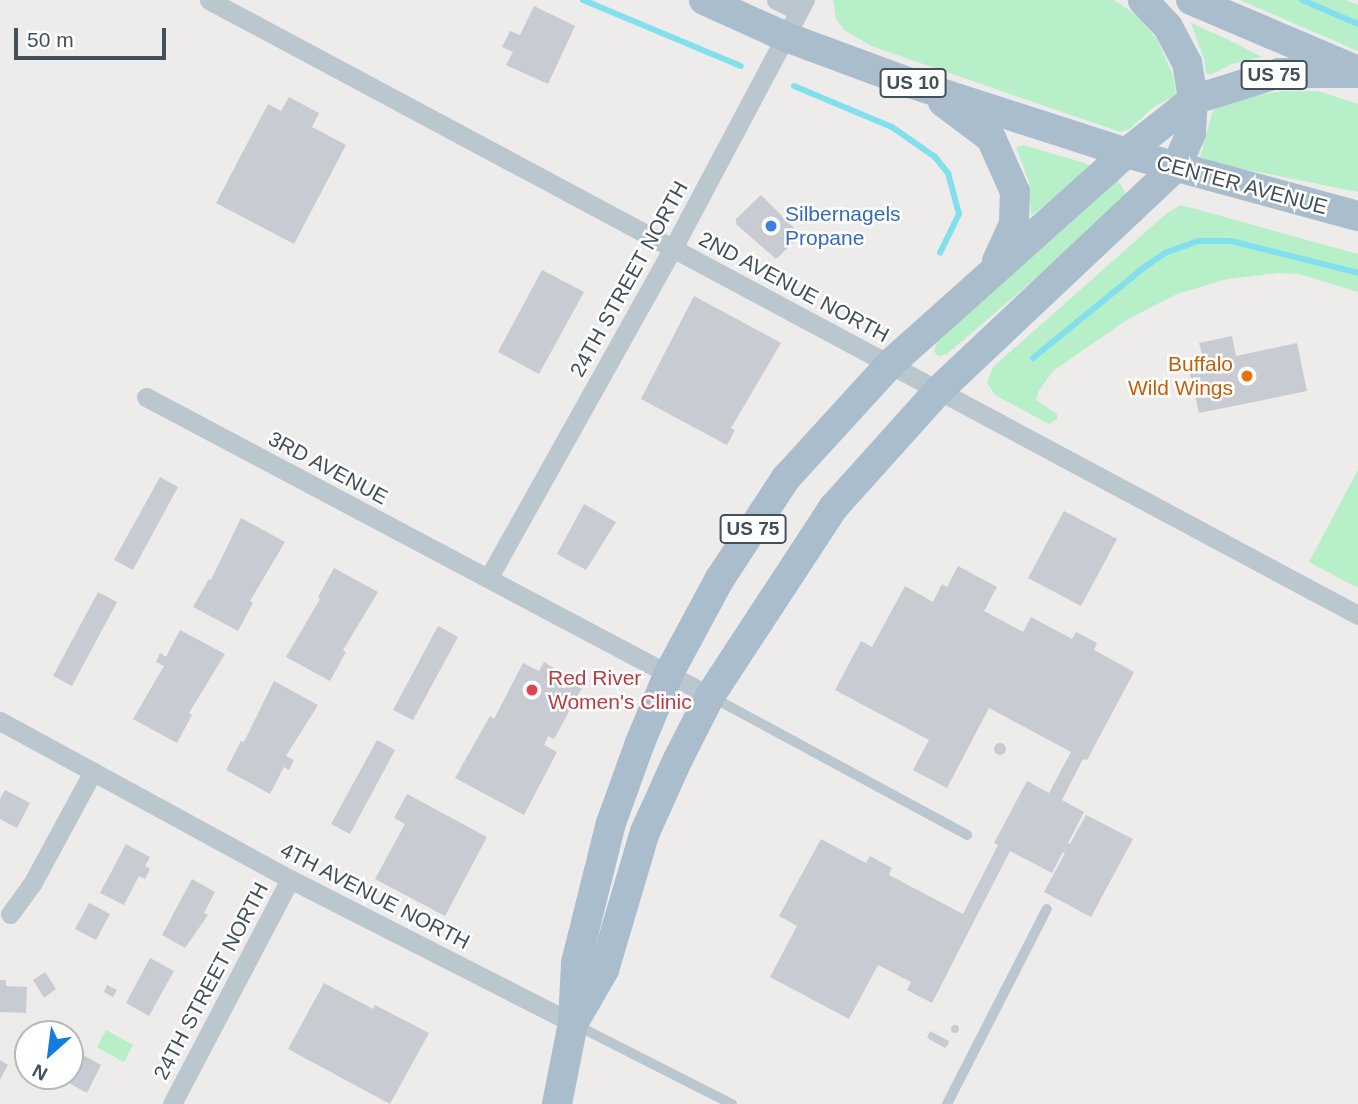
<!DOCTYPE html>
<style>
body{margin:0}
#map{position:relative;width:1358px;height:1104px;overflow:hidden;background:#eeebeb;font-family:Helvetica,sans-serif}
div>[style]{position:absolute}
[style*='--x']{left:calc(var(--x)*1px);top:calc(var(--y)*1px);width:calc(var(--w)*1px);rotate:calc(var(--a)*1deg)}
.green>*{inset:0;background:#b6efc8}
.stream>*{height:6px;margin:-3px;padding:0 3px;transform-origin:3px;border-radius:3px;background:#82dfed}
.building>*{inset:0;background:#c8cbd1}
.round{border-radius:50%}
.service>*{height:10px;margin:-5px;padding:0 5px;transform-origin:5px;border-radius:5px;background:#bbc7cf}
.minor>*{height:19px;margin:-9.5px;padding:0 9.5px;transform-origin:9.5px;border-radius:9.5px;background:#bbc7cf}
.primary>*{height:30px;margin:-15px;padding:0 15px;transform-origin:15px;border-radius:15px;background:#a9bdcc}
.dots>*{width:19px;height:19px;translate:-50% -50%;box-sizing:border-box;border:4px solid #fff;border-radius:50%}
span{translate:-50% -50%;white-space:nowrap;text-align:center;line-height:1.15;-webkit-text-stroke:5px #fff;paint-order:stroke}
.shield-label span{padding:2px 5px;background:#fff;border:2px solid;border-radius:5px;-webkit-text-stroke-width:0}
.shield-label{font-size:19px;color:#435059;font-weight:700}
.street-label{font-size:21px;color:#435059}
.shop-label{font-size:21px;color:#366cbe}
.left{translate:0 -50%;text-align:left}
.food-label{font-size:21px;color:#c56008}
.right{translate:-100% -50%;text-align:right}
.health-label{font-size:21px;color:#be3a42}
.north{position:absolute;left:14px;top:1020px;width:70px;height:70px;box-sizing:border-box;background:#fff;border:2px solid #b4b9bd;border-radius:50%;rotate:208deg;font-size:19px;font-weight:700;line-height:28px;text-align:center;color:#435059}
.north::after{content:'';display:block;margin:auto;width:24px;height:32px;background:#147cdf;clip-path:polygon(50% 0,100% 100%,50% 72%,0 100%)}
.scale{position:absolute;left:14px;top:28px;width:152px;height:32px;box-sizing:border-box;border:4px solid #435059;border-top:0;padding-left:9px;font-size:21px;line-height:24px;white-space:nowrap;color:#435059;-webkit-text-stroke:5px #fff;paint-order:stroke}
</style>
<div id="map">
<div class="green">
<i style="clip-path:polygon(833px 0,1114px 0,1138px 16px,1158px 41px,1173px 75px,1176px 95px,1152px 108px,1130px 129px,1120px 132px,871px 46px,844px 30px,836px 19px)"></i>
<i style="clip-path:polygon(1240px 0,1346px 0,1358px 5px,1358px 51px)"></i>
<i style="clip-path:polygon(1191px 23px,1227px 39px,1262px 57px,1232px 64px,1210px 75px,1206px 73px,1204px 59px)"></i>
<i style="clip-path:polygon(1284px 91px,1318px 91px,1358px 104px,1358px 192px,1224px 165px,1200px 157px,1213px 110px,1244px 97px)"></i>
<i style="clip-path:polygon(1023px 145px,1085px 163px,1092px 167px,1031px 216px,1029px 182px,1016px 147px)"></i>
<i style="clip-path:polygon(1116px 178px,1129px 198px,947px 354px,939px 356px,934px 352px,937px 342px)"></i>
<i style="clip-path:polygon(1181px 205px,1358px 254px,1358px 292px,1299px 274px,1279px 273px,1227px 279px,1177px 294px,1128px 319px,1053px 371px,1038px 392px,1036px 400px,1057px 414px,1057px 419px,1049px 424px,995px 395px,987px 382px,993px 367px,1167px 213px)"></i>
<i style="clip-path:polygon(1358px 470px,1358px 588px,1309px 562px)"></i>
<i style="clip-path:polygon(106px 1030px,133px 1045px,124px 1062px,97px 1047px)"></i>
</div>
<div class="stream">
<i style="--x:583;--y:0;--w:171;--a:22.7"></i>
<i style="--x:1302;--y:0;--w:61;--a:23.2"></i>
<i style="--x:794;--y:86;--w:106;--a:22.7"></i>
<i style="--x:892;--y:127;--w:52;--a:34.9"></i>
<i style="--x:935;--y:157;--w:21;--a:51"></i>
<i style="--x:948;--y:173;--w:42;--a:75"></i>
<i style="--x:959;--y:214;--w:43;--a:116"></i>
<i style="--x:1033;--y:358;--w:141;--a:-39.2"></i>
<i style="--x:1142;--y:269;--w:28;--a:-35"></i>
<i style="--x:1165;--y:253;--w:35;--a:-20"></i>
<i style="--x:1198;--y:241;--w:33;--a:0"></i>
<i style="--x:1231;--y:241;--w:131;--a:14.1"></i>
</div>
<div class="building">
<i style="clip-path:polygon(534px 6px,575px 26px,548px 84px,506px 65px,513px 52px,502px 47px,510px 31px,520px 35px)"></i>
<i style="clip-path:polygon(289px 97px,319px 113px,312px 127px,346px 145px,294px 244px,216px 203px,268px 104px,281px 111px)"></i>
<i style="clip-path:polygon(761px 195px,801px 235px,776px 259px,736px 224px,736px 219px)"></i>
<i style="clip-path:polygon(542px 270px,584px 292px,539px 374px,498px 352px)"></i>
<i style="clip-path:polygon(694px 296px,781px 343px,731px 428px,735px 430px,727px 445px,641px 399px)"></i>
<i style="clip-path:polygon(1232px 336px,1236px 356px,1297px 343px,1307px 391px,1199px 413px,1187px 361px,1203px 358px,1199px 343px)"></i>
<i style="clip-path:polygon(160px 477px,178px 487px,133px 570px,114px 560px)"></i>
<i style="clip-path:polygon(584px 504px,616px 522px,586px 570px,557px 554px)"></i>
<i style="clip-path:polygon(1064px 511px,1117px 539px,1081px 606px,1028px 578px)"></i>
<i style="clip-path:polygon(241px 518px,285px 542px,250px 601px,253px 603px,238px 631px,193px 607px,209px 579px,211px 580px)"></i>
<i style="clip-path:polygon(958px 566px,997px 587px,984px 611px,1023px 632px,1031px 617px,1072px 639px,1076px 632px,1097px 643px,1094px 650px,1134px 672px,1087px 760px,1083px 759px,1062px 800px,1084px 812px,1068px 843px,1070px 844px,1086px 815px,1133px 839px,1091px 917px,1044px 892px,1065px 853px,1063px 852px,1052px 873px,1010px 851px,932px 1003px,907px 990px,911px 982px,878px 965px,849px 1019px,770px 977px,797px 926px,779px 916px,821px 839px,866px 863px,870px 856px,892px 868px,889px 875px,963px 914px,998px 845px,994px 843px,1027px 781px,1049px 793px,1071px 752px,989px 708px,947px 788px,913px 770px,929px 740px,835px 690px,861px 641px,872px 647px,905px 586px,933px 602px,942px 584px,947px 587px)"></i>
<i style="clip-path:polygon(334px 568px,378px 592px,343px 650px,346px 652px,330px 681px,286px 657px,320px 599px,318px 597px)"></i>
<i style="clip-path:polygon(98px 592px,117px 602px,72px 686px,53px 676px)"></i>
<i style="clip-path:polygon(438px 626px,458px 637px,413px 720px,393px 710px)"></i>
<i style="clip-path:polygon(180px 630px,225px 654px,189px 713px,192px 715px,177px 743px,133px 719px,164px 666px,156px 662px,160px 653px,166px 657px)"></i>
<i style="clip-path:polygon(544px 662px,583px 686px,554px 739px,548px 736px,544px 745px,557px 752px,524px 815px,455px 778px,490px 716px,494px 719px,523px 663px,539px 671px)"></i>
<i style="clip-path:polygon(274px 681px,318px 705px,286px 756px,294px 760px,289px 770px,284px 767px,270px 794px,226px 770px,241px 741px,244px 742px)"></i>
<i style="clip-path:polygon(377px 740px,395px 750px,350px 834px,331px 824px)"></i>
<i class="round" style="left:994px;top:743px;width:12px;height:12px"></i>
<i style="clip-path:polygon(5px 790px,30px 803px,17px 828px,0 819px,0 799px)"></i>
<i style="clip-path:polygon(407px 794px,487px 837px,445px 916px,375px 879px,405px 824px,394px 818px)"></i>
<i style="clip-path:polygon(126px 844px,150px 857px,145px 866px,150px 869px,145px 879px,139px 876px,124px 905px,100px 893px)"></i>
<i style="clip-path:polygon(192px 879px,215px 892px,204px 913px,208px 915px,185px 948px,162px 935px)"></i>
<i style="clip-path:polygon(89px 903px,110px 914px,96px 940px,75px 929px)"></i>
<i style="clip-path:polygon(150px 958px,174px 971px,149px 1016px,126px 1003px)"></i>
<i style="clip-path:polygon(45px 972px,56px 989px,44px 998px,33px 980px)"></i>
<i style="clip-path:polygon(0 980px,6px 980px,6px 986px,27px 987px,26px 1013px,0 1012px)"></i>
<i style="clip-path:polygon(324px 983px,373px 1009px,375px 1005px,429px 1033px,390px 1104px,288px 1049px)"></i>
<i style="clip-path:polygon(107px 985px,117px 990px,113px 997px,104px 992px)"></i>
<i class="round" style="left:951px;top:1025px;width:8px;height:8px"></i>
<i style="clip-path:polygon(930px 1031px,949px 1041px,948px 1045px,945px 1048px,927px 1038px)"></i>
<i style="clip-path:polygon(80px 1053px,101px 1065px,87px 1093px,65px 1081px)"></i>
<i style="clip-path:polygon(0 1060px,8px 1065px,0 1080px)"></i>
</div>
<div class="service">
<i style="--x:712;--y:697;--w:290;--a:28.4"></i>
<i style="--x:576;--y:1025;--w:175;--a:26.9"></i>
<i style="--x:947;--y:1104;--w:219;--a:-62.9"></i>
</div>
<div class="minor">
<i style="--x:209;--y:0;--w:1303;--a:28.16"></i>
<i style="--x:776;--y:0;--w:25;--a:26"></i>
<i style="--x:146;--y:397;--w:638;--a:27.93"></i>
<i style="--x:489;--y:577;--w:377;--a:-60.8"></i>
<i style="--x:673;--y:248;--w:281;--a:-62"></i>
<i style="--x:0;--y:721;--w:330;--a:28.6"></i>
<i style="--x:290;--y:879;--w:318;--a:27"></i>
<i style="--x:10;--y:914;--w:37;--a:-54"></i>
<i style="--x:32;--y:884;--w:128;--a:-61.6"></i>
<i style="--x:172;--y:1104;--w:254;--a:-62.3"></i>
</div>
<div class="primary">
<i style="--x:704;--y:0;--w:90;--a:24.3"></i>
<i style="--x:786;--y:37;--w:135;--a:20.3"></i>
<i style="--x:913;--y:84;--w:224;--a:17.9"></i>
<i style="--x:1126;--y:153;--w:240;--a:15.2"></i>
<i style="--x:1191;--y:0;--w:174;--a:23"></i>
<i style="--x:943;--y:102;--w:60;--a:36.9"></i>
<i style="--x:991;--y:138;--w:59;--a:66"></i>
<i style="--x:1015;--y:192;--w:32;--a:92"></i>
<i style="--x:1014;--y:224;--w:41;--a:114.7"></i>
<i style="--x:575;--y:1020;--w:58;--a:-59.9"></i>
<i style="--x:604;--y:970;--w:144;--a:-73.5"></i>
<i style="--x:645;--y:832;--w:80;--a:-65.7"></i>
<i style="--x:678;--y:759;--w:71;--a:-63.1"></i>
<i style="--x:710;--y:696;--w:225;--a:-56.8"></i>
<i style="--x:833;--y:508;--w:159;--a:-48.1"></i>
<i style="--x:939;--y:390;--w:325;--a:-43.3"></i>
<i style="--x:1176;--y:167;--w:37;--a:-66"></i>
<i style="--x:1191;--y:133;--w:33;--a:-87"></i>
<i style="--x:1193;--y:100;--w:37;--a:-99"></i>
<i style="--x:1187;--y:63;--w:41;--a:-117.8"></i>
<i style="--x:1168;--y:27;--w:37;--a:-133"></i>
<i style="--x:557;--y:1104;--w:83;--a:-78.8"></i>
<i style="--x:573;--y:1023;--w:60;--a:-87.1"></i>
<i style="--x:576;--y:963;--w:144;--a:-76"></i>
<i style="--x:611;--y:823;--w:85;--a:-70.1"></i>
<i style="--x:640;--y:743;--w:76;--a:-67.5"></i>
<i style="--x:669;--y:673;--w:106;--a:-61.7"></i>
<i style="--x:719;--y:580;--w:122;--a:-56.7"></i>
<i style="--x:786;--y:478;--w:154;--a:-47.6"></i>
<i style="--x:890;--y:364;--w:317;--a:-41.8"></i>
<i style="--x:1126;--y:153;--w:85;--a:-38.3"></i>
<i style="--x:1193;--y:100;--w:90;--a:-17.4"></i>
<i style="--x:1279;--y:73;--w:79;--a:0"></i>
</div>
<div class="dots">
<i style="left:771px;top:226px;background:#3f7fe0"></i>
<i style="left:1247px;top:376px;background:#e8710a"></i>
<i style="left:532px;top:690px;background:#e0444e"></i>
</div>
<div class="shield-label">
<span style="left:1274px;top:75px">US 75</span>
<span style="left:913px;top:83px">US 10</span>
<span style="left:753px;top:529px">US 75</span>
</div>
<div class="street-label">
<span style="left:1242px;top:185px;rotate:15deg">CENTER AVENUE</span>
<span style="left:629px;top:279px;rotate:-61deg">24TH STREET NORTH</span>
<span style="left:794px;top:287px;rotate:28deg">2ND AVENUE NORTH</span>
<span style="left:328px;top:468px;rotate:28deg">3RD AVENUE</span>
<span style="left:375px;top:896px;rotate:27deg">4TH AVENUE NORTH</span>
<span style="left:211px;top:981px;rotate:-62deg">24TH STREET NORTH</span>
</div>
<div class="shop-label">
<span class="left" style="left:785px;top:226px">Silbernagels<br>Propane</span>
</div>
<div class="food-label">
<span class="right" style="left:1233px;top:376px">Buffalo<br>Wild Wings</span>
</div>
<div class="health-label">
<span class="left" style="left:548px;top:690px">Red River<br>Women's Clinic</span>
</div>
<div class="north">N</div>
<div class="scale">50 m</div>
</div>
